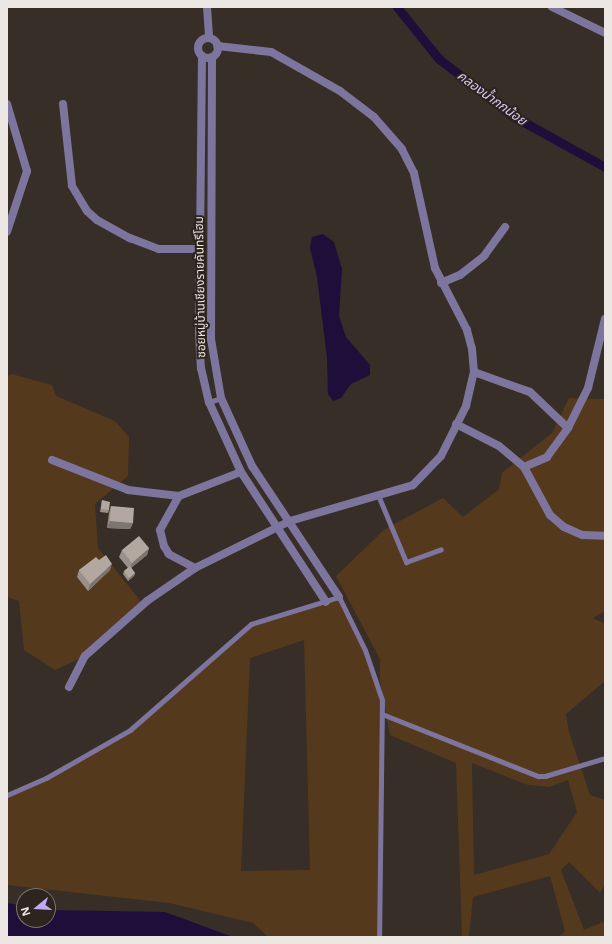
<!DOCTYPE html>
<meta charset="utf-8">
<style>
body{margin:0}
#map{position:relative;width:612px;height:944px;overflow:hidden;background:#362e27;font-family:"Noto Sans","Noto Sans Thai",sans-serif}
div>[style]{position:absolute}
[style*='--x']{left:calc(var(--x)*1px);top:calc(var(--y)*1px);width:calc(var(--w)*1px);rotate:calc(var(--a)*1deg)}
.green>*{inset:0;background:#55391c}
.water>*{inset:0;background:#1e0f3a}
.canal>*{height:9px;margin:-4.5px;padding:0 4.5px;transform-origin:4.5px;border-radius:4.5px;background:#1e0f3a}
.service>*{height:5px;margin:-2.5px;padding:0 2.5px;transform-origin:2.5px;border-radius:2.5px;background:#7e759e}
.minor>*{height:8px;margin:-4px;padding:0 4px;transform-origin:4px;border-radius:4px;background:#7e759e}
.minor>.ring{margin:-4px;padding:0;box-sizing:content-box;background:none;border:8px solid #7e759e;border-radius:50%}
.wall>*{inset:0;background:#999089}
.shaded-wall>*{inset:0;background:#7d766f}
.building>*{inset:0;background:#b2a89f}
span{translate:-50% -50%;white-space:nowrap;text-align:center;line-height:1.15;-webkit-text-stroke:4px #2c241d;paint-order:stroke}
.street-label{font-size:12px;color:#ece7e3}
.water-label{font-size:13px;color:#d7ccfb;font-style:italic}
.frame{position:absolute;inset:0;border:8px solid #ece7e3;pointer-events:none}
.north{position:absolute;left:16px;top:888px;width:40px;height:40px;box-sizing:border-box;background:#2c241d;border:1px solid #79726c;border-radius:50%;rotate:252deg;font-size:11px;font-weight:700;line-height:16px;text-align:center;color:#ece7e3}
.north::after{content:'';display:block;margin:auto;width:14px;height:18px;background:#bda9f5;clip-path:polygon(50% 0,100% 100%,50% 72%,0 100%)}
</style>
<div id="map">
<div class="green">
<i style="clip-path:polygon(12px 374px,52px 385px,56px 396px,115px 421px,129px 437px,128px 476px,95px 504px,98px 548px,143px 604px,85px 656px,55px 670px,24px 650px,19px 601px,7px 597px,7px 376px)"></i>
<i style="clip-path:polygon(evenodd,569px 398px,605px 399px,605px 611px,593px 618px,605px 624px,605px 681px,566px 714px,569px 732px,590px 795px,605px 800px,605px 884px,600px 893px,569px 862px,561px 870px,584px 930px,605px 921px,605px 937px,559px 937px,565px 931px,550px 876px,473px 897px,469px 937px,462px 937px,456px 763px,390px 735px,380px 680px,380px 659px,336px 576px,385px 529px,443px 498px,463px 517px,499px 489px,502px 473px,552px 433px,569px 398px,472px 763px,528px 785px,549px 787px,568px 780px,577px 812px,549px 854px,474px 875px,472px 763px)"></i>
<i style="clip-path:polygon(evenodd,339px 597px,365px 650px,382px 700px,379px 937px,268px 937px,253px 923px,169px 903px,7px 885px,7px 795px,46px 778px,130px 730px,251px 624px,339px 597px,304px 640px,310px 870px,241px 871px,250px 658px,304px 640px)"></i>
</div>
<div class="water">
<i style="clip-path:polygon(323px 234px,334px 242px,342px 269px,339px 316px,346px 337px,370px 365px,370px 375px,351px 384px,341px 398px,333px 401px,328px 394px,327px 358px,317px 277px,310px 248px,312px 237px)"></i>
<i style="clip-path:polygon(7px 903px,24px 906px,24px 920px,48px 920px,48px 910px,165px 912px,233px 937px,7px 937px)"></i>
</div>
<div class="canal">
<i style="--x:397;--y:7;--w:67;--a:51.1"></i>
<i style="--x:439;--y:59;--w:93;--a:37.6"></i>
<i style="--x:513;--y:116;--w:105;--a:29"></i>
</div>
<div class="service">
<i style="--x:209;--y:402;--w:13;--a:-18"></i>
<i style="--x:378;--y:495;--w:73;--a:67.3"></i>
<i style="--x:406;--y:562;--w:37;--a:-20"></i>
<i style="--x:382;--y:714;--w:168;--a:21.7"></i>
<i style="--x:538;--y:776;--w:7;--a:0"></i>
<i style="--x:545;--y:776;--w:63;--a:-16.7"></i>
<i style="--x:7;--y:795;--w:43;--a:-23.6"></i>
<i style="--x:46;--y:778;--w:97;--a:-29.7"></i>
<i style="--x:130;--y:730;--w:161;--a:-41.2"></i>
<i style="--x:251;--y:624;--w:92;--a:-17.1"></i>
<i style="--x:339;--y:597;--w:59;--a:63.9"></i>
<i style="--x:365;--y:650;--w:53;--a:71.2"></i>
<i style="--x:382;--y:700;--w:237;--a:90.7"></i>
</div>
<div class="minor">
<i style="--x:207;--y:7;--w:31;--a:86"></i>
<i style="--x:552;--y:7;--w:59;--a:26.1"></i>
<i class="ring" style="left:198px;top:38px;width:12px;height:12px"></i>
<i style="--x:202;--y:56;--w:276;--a:90.6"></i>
<i style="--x:199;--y:332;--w:36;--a:87"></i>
<i style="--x:201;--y:368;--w:35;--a:77"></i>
<i style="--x:209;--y:402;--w:77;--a:65.4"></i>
<i style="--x:241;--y:472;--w:155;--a:56.8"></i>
<i style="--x:212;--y:57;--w:282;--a:90.2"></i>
<i style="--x:211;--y:339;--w:60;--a:80.4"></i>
<i style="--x:221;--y:398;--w:75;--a:65.5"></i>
<i style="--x:252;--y:466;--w:157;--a:56.4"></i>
<i style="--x:7;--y:104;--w:70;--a:73.4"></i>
<i style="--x:27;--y:171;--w:64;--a:108.2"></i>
<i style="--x:63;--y:104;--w:82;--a:83.7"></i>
<i style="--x:72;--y:186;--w:29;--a:59"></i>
<i style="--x:87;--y:211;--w:13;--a:42"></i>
<i style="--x:97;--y:220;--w:38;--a:29"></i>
<i style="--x:130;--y:238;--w:31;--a:21"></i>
<i style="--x:159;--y:249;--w:41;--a:0"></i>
<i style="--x:441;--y:283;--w:21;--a:-23"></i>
<i style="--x:460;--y:275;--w:31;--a:-38"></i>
<i style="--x:484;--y:256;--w:36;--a:-54"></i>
<i style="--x:474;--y:372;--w:59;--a:19.7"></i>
<i style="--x:530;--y:392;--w:52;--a:43.5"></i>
<i style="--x:456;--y:424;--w:48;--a:27.1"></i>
<i style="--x:499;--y:446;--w:33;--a:40"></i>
<i style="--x:524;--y:467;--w:55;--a:61.6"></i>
<i style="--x:550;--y:515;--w:18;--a:41"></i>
<i style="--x:564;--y:527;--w:20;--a:24"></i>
<i style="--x:582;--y:535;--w:23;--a:2"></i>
<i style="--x:52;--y:460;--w:82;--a:21.5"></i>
<i style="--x:128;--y:490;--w:51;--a:6.7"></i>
<i style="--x:524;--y:467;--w:25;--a:-23"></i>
<i style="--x:547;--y:457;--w:36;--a:-54"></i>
<i style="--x:568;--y:428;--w:45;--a:-63.4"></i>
<i style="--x:588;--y:388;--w:71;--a:-76.2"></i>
<i style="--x:195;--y:568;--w:30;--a:-152"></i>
<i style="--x:169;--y:554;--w:9;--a:-122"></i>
<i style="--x:164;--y:546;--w:16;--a:-104"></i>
<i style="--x:160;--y:530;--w:39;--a:-61"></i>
<i style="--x:179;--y:496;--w:66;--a:-21.2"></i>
<i style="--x:69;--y:687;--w:35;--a:-63"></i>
<i style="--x:85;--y:656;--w:83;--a:-41.6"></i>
<i style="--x:147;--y:601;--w:58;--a:-34.5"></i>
<i style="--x:195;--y:568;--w:106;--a:-26.3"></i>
<i style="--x:290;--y:521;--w:128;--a:-16.3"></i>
<i style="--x:413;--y:485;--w:40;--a:-46"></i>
<i style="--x:441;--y:456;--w:56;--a:-63.4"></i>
<i style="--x:466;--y:406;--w:35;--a:-77"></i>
<i style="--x:474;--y:372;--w:23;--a:-95"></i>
<i style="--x:472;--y:349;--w:20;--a:-105"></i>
<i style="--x:467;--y:330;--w:70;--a:-117.3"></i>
<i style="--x:435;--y:268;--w:97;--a:-102.5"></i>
<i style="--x:414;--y:173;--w:27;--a:-117"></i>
<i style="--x:402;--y:149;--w:43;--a:-131.2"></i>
<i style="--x:374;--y:117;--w:43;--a:-142.6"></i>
<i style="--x:340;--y:91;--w:79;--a:-150.5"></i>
<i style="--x:271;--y:52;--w:54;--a:-173.7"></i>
</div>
<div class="wall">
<i style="clip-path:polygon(102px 500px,109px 510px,108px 513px,100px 512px)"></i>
<i style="clip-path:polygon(111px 506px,133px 523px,130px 529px,107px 528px,109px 513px)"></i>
<i style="clip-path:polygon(149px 548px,147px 555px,131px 568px,135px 573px,134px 576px,128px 581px,123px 574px,124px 571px,128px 568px,119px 557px,122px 550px)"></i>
<i style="clip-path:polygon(99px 560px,110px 570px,88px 591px,77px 577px,79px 570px)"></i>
</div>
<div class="shaded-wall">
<i style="clip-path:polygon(110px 521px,133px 523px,130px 529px,107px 528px)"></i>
<i style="clip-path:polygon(149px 548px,147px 555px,129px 569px,132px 563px)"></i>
<i style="clip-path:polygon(112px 564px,110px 570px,88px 591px,90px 584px)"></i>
<i style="clip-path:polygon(135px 573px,134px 576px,128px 581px,129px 578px)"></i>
</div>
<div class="building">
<i style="clip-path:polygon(102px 500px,110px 502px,109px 510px,101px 509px)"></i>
<i style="clip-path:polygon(111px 506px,134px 508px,133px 523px,110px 521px)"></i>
<i style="clip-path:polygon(139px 536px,149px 548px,132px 563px,122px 550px)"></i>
<i style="clip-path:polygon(106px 555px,112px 564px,90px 584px,79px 570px,96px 557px,99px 560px)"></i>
<i style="clip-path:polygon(130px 566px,135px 573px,129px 578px,124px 571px)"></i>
</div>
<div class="street-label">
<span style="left:200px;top:287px;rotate:-91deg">ซอยหมู่บ้านเชียงรายคันทรีโฮม</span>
</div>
<div class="water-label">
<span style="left:492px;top:98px;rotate:36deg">คลองน้ำกกน้อย</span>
</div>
<div class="frame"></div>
<div class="north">N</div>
</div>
